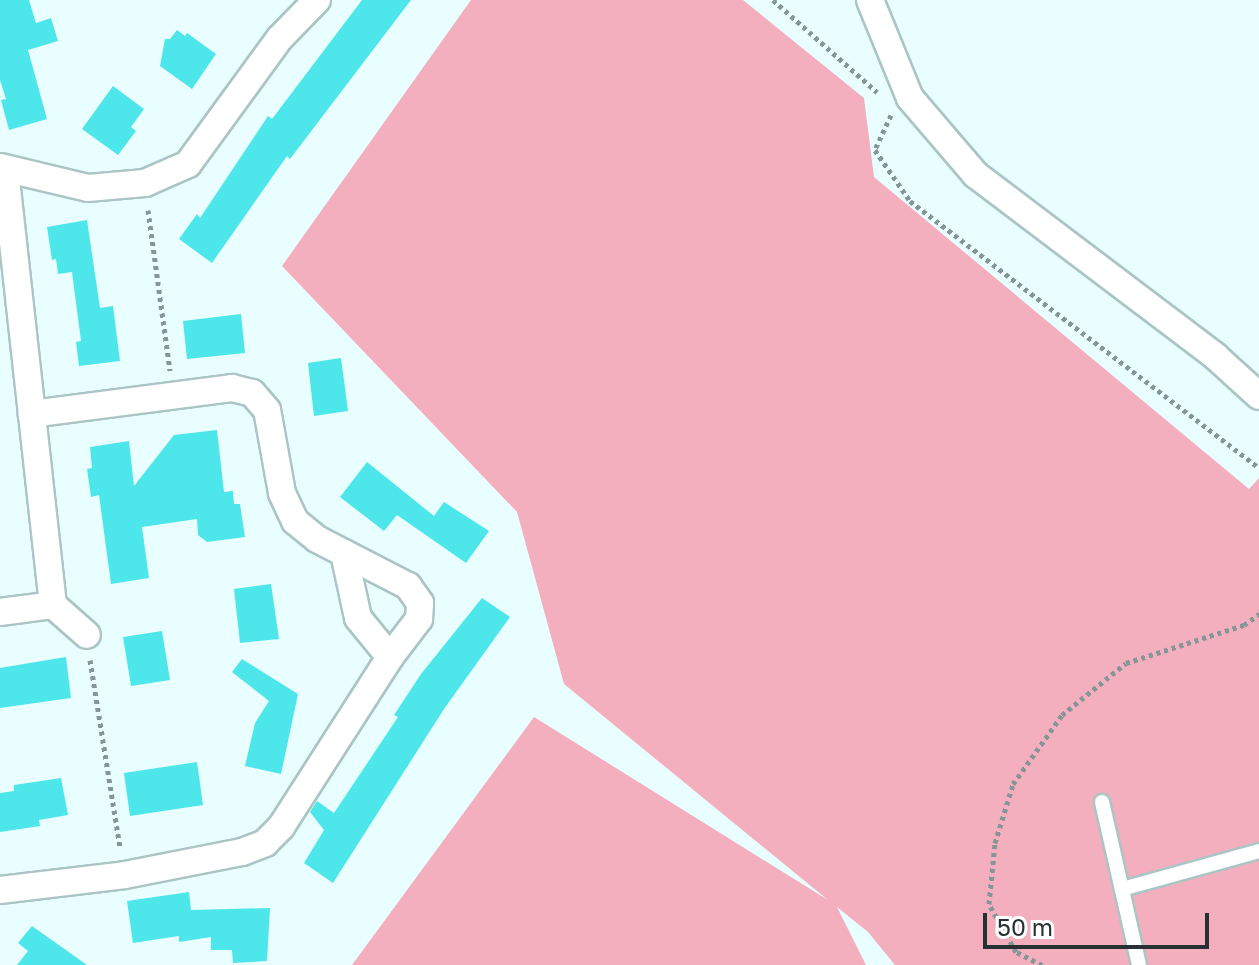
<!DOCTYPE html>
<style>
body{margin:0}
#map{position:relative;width:1259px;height:965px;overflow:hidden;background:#e9fefe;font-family:"Golos Text",sans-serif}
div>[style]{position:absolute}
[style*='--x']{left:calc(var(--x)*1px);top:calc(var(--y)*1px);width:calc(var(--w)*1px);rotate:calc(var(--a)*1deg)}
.green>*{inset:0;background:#f4afbe}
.building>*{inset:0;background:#4de6ea}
.path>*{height:5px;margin-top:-2.5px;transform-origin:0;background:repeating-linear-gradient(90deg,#869696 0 4px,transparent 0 8px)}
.roads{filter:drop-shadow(2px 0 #abc5c5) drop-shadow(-2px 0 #abc5c5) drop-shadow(0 2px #abc5c5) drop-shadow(0 -2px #abc5c5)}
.service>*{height:14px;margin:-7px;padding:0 7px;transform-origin:7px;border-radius:7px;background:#fff}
.minor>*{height:26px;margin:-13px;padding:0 13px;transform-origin:13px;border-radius:13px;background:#fff}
span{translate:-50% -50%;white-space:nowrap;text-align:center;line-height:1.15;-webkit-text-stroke:6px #fff;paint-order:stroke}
.scale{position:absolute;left:983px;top:913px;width:226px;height:36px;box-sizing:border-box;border:4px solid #273131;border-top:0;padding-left:10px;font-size:24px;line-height:28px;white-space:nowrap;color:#273131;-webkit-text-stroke:6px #fff;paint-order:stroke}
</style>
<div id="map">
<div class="green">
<i style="clip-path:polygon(471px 0,743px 0,864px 98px,874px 177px,1249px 489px,1259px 478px,1259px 965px,895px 965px,868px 932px,837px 907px,866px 965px,352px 965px,534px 717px,828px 900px,564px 684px,517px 512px,282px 266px)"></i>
</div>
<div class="building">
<i style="clip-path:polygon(0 0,29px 0,36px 23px,51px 18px,58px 41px,28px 50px,47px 119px,9px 130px,1px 100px,6px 99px,0 80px)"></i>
<i style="clip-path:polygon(362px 0,411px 0,290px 159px,287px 156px,212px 263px,179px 239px,197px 214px,200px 218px,268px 116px,272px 119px)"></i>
<i style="clip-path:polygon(177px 30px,185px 36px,187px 33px,216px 54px,192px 89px,160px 66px,165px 39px,170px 39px)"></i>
<i style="clip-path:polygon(113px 86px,144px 109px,131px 127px,136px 131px,118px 155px,82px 129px)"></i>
<i style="clip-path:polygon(87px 220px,100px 308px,113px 306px,120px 361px,79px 366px,76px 342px,81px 341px,72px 272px,58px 274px,56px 259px,52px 260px,47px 227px)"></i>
<i style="clip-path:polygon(241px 314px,245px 353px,187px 359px,183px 321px)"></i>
<i style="clip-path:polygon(341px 358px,348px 411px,314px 416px,308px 363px)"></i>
<i style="clip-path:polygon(217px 430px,224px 492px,233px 491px,234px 504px,240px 504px,245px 537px,207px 542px,198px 535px,197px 519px,142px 527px,149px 578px,111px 584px,99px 495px,91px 497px,87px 469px,92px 468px,90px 447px,129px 441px,134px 486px,174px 435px)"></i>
<i style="clip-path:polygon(367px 462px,434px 516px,444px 502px,489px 531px,466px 563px,397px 515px,384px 531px,340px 497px)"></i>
<i style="clip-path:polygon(271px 584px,279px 639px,240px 643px,234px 589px)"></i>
<i style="clip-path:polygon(482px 598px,510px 617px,444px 709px,333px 883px,304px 863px,324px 830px,310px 812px,317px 801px,334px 813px,398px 717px,394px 715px,421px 674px)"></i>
<i style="clip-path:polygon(162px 631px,170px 680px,131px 686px,123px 637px)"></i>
<i style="clip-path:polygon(66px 657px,71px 698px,0 708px,0 668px)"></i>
<i style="clip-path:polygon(242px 659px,298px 694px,281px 774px,245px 766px,255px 723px,269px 701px,232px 672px)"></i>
<i style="clip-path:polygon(197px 762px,203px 805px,130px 816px,124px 773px)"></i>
<i style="clip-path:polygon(61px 778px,68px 815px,39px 820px,40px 826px,0 832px,0 793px,14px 791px,14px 785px)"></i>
<i style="clip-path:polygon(189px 892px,191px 910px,270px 908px,267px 961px,233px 963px,232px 950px,211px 950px,211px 937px,179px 942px,179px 936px,133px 943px,127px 901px)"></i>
<i style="clip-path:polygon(32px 926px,87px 965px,17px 965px,28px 951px,18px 943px)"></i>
</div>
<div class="path">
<i style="--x:773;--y:0;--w:139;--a:41.5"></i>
<i style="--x:891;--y:115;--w:38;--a:115"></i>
<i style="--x:875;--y:150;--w:62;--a:55.5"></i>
<i style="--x:910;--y:201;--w:439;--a:37.4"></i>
<i style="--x:148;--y:210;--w:162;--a:82.2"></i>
<i style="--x:90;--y:660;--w:189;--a:80.9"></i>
<i style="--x:1042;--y:965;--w:29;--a:-153"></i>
<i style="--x:1016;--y:952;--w:55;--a:-119.4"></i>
<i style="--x:989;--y:904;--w:61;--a:-84.4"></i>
<i style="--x:995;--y:843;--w:62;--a:-73"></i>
<i style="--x:1013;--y:784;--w:85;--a:-54.6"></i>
<i style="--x:1062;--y:715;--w:82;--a:-39.1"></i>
<i style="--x:1126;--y:663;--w:124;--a:-17.9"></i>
<i style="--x:1244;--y:625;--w:19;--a:-36"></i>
</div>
<div class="roads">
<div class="service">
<i style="--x:1102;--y:802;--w:167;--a:77.2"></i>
<i style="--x:1122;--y:889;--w:142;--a:-15.5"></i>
</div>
<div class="minor">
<i style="--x:870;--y:0;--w:106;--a:67.8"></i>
<i style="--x:910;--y:98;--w:101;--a:49.4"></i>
<i style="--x:976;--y:175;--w:300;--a:37.1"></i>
<i style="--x:1215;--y:356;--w:59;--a:42.3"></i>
<i style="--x:0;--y:167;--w:90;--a:13.4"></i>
<i style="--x:88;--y:188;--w:57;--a:-5"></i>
<i style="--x:145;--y:183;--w:47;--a:-23.8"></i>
<i style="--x:188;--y:164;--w:156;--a:-53.9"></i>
<i style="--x:280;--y:38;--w:53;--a:-45.8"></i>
<i style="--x:344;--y:553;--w:66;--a:77.8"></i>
<i style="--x:358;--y:618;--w:50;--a:50.6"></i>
<i style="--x:53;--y:605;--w:45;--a:41.4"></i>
<i style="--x:0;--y:612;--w:53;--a:-7.5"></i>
<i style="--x:53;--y:605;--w:438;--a:-96.3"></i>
<i style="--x:0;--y:890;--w:126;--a:-6.8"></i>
<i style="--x:125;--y:875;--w:119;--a:-11.1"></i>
<i style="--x:242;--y:852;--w:25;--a:-21"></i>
<i style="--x:265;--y:843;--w:23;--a:-45"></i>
<i style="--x:281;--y:827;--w:202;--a:-57.3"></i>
<i style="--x:390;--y:657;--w:48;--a:-52.7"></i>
<i style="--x:419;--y:619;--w:16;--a:-86"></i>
<i style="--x:420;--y:603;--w:21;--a:-125"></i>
<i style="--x:408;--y:586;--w:102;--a:-152.7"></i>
<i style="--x:317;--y:539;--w:28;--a:-141"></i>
<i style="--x:295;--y:521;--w:31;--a:-115"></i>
<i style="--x:282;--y:493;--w:84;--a:-100.2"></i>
<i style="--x:267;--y:410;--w:23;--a:-131"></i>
<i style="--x:252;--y:393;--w:21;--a:-166"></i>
<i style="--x:232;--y:388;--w:202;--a:172.6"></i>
</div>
</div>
<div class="scale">50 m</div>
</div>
